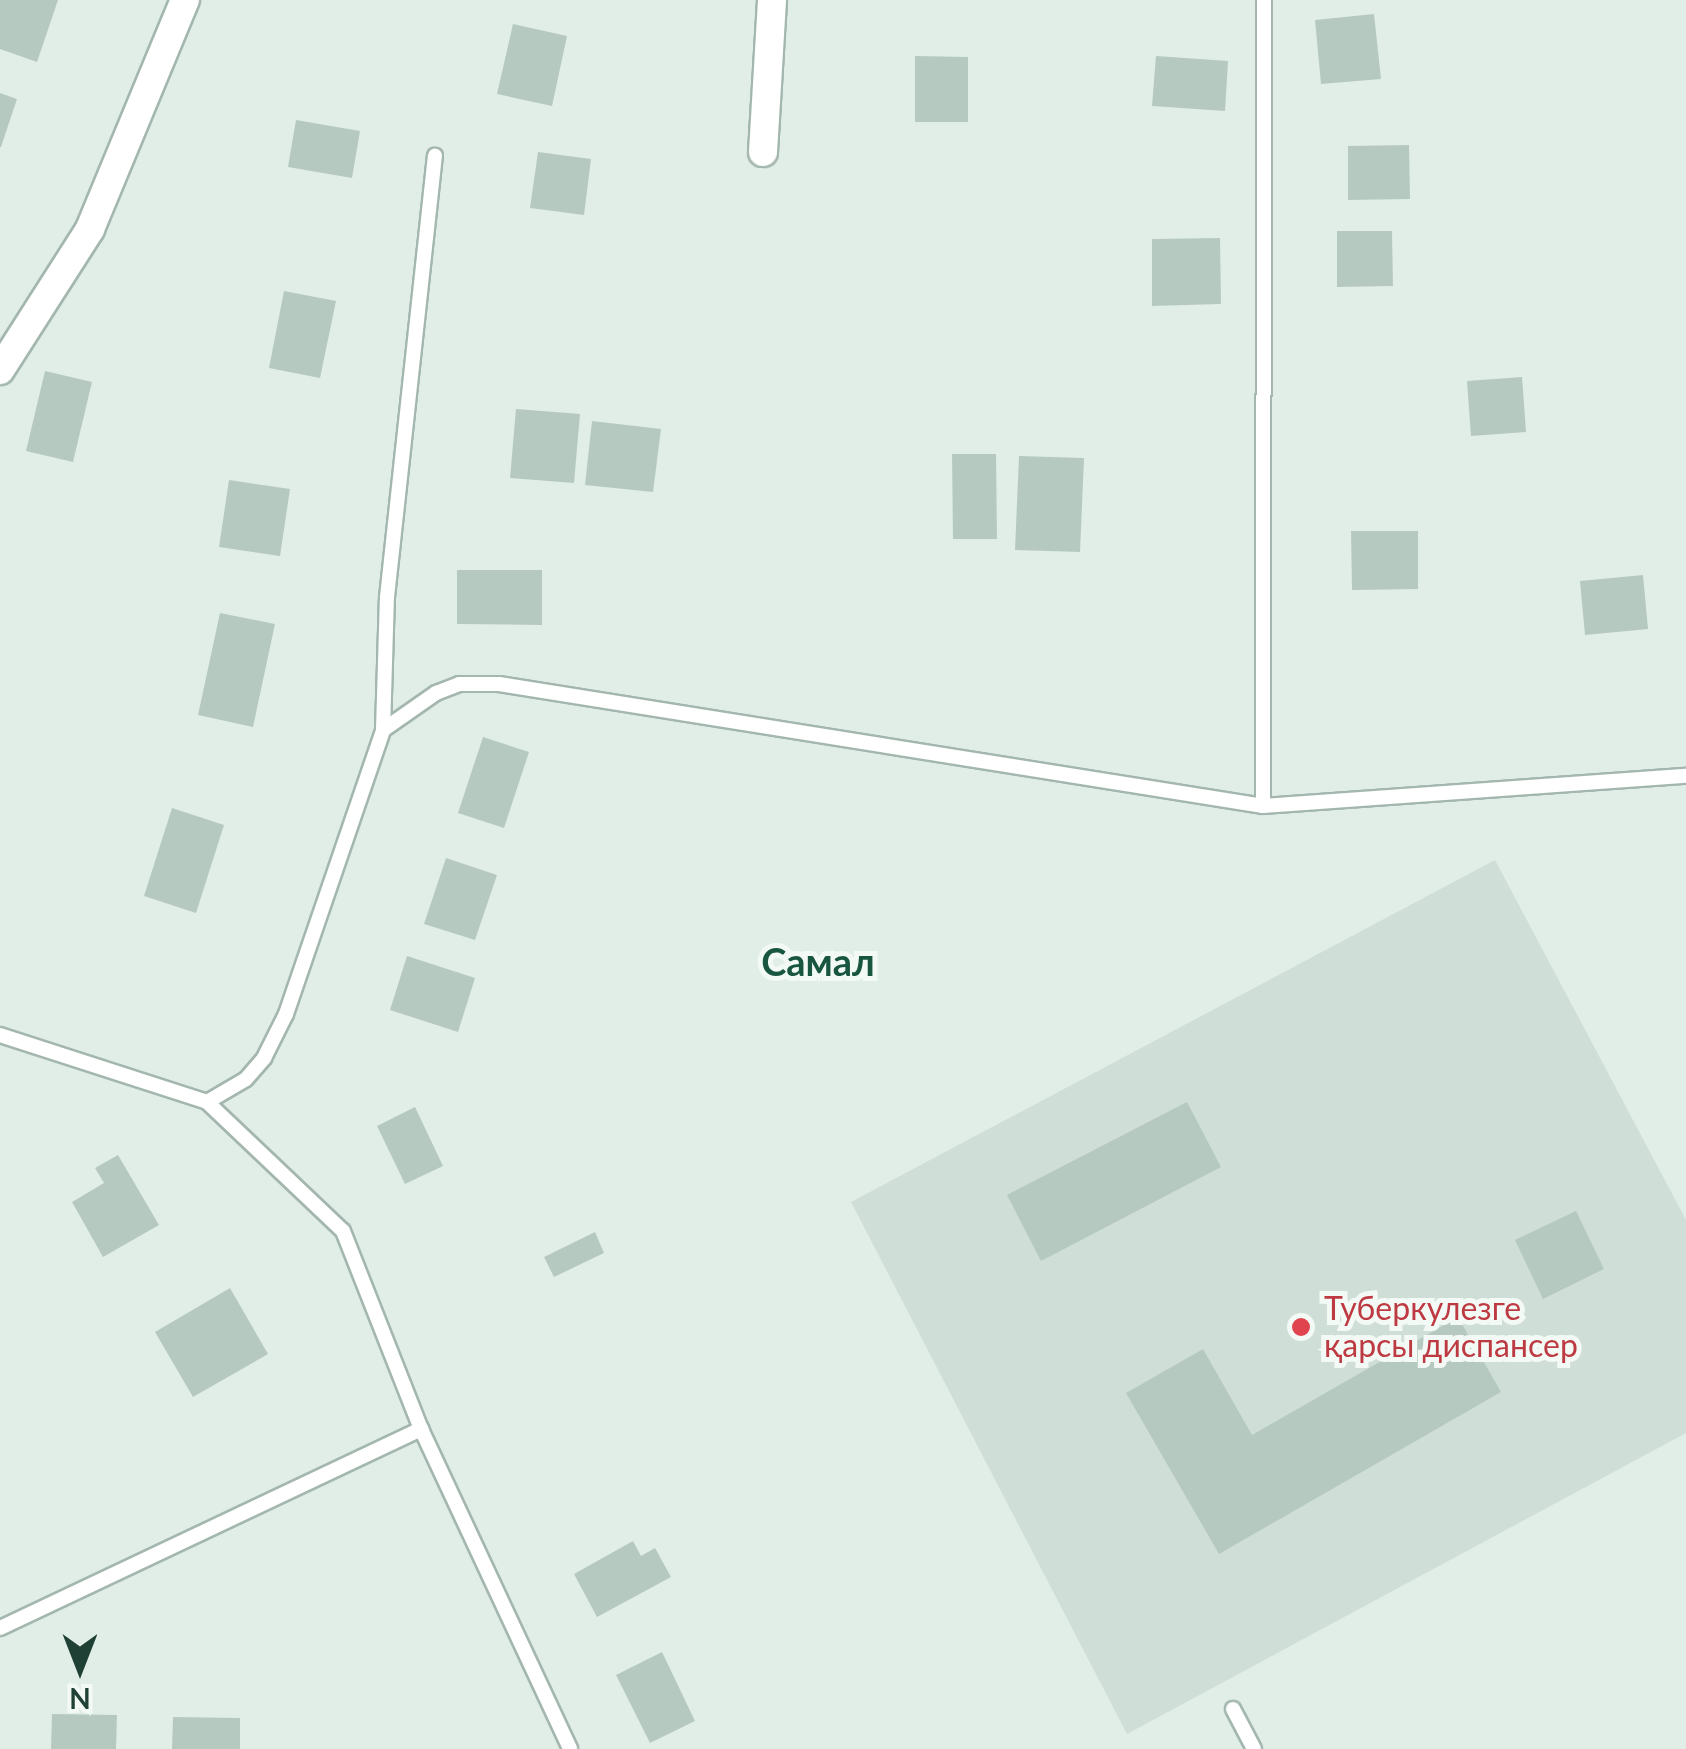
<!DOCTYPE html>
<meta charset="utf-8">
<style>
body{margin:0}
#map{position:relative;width:1686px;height:1749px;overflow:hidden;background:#e1eee7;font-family:Lato,sans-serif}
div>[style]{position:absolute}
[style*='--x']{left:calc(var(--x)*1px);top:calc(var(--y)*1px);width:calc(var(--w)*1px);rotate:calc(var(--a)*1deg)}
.built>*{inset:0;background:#cfded6}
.building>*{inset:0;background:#b6c9c0}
.roads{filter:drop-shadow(2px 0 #a3b7ae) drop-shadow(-2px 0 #a3b7ae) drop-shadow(0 2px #a3b7ae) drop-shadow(0 -2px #a3b7ae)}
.lane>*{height:14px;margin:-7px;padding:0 7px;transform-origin:7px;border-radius:7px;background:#fff}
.street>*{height:28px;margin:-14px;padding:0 14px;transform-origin:14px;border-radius:14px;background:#fff}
.dots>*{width:28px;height:28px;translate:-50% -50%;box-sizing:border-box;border:5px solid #f3faf5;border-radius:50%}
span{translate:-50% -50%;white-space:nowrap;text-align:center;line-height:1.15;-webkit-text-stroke:10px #f3faf5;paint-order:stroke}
.health-label{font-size:32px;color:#be3a42}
.left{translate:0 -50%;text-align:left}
.quarter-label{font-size:38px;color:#195641;font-weight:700}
.north{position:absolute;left:30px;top:1619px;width:100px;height:100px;-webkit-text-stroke:8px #f3faf5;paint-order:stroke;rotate:180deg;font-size:28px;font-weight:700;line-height:40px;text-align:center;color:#1f4135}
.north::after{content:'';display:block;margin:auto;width:35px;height:45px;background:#1f4135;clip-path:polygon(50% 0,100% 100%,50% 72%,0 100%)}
</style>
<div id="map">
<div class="built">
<i style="clip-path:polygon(1495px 860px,1686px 1220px,1686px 1433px,1127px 1734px,851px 1202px)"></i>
</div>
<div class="building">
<i style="clip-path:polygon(0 0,58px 0,37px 62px,0 49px)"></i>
<i style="clip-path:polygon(1374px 14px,1381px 79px,1321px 84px,1315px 20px)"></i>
<i style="clip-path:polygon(513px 24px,567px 36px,552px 106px,497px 94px)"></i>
<i style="clip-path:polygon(915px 56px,968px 57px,968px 122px,915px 122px)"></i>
<i style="clip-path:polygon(1156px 56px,1228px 61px,1225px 111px,1152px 106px)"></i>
<i style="clip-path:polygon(0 93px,17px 99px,1px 147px,0 147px)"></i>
<i style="clip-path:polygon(296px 120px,360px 131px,352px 178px,288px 167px)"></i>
<i style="clip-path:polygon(1409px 145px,1410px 199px,1348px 200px,1348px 146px)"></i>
<i style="clip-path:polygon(538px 152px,591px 159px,584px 215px,530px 208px)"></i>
<i style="clip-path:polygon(1337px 231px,1392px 231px,1393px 286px,1337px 287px)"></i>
<i style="clip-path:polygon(1220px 238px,1221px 304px,1152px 306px,1152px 239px)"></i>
<i style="clip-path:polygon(284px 291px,336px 301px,320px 378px,269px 368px)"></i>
<i style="clip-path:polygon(45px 371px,92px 382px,73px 462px,26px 451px)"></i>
<i style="clip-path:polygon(1522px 377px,1526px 432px,1471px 436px,1467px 381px)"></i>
<i style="clip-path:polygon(516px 409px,580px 414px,574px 483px,510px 478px)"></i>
<i style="clip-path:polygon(592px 421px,661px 429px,653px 492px,585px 485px)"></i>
<i style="clip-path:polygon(952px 454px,996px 454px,997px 539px,953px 539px)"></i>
<i style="clip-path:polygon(1019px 456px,1084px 458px,1080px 552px,1015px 550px)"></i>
<i style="clip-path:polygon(229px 480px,290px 489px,280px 556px,219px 547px)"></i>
<i style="clip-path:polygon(1351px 531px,1418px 531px,1418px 589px,1352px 590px)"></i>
<i style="clip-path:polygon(457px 570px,542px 570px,542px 625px,457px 624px)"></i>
<i style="clip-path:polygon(1643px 575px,1648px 629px,1585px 635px,1580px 581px)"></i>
<i style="clip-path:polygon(220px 613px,275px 624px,253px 727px,198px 715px)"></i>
<i style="clip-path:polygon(483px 737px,529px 752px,504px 828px,458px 813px)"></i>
<i style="clip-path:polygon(172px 808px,224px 825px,196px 913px,144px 896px)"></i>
<i style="clip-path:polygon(446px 858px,497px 875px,475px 940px,424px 924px)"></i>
<i style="clip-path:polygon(407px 956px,475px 978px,458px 1032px,390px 1010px)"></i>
<i style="clip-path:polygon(1187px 1102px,1221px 1167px,1041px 1261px,1007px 1195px)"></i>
<i style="clip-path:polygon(415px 1107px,443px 1166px,405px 1184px,377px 1126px)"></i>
<i style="clip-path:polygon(118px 1155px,159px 1225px,103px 1257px,72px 1202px,104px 1183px,95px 1168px)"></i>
<i style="clip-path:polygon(1576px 1211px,1604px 1269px,1543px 1299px,1515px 1240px)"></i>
<i style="clip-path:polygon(595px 1232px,604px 1253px,554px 1277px,544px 1257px)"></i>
<i style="clip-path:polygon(230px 1288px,268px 1354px,193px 1397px,155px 1332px)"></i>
<i style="clip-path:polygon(1458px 1317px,1501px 1392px,1219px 1554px,1126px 1393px,1203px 1349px,1252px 1435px)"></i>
<i style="clip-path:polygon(633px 1541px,641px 1556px,655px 1548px,671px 1577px,597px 1617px,574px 1574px)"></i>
<i style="clip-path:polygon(662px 1652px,695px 1721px,650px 1743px,616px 1675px)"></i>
<i style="clip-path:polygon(52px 1714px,117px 1715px,116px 1749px,51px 1749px)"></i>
<i style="clip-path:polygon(173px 1717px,240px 1718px,240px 1749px,172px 1749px)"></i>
</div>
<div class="roads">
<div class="lane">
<i style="--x:1264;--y:0;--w:806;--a:90.07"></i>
<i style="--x:1263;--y:806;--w:424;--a:-4.1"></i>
<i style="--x:383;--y:730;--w:133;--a:-88.3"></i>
<i style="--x:387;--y:597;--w:444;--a:-83.8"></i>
<i style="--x:0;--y:1035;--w:218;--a:17.9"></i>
<i style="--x:207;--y:1102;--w:187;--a:43.5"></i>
<i style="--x:343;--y:1231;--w:213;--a:68.5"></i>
<i style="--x:421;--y:1429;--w:353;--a:65"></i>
<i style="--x:207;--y:1102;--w:45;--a:-30.5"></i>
<i style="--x:246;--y:1079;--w:28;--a:-49"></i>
<i style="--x:264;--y:1058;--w:49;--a:-63.4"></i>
<i style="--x:286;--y:1014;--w:300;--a:-71.1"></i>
<i style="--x:383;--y:730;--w:65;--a:-34.9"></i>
<i style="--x:436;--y:693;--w:25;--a:-21"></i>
<i style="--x:459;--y:684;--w:40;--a:0"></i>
<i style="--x:499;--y:684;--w:774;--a:9.07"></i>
<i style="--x:0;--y:1628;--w:466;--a:-25.3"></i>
<i style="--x:1233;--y:1709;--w:45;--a:62.3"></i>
</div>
<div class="street">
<i style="--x:763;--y:152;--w:152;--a:-86.6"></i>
<i style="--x:0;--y:370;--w:167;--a:-57.4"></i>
<i style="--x:90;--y:229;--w:248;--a:-67.5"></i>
</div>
</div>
<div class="dots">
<i style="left:1301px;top:1327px;background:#e0444e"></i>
</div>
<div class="health-label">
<span class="left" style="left:1324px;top:1327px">Туберкулезге<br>қарсы диспансер</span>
</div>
<div class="quarter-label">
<span style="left:818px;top:962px">Самал</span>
</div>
<div class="north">N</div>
</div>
